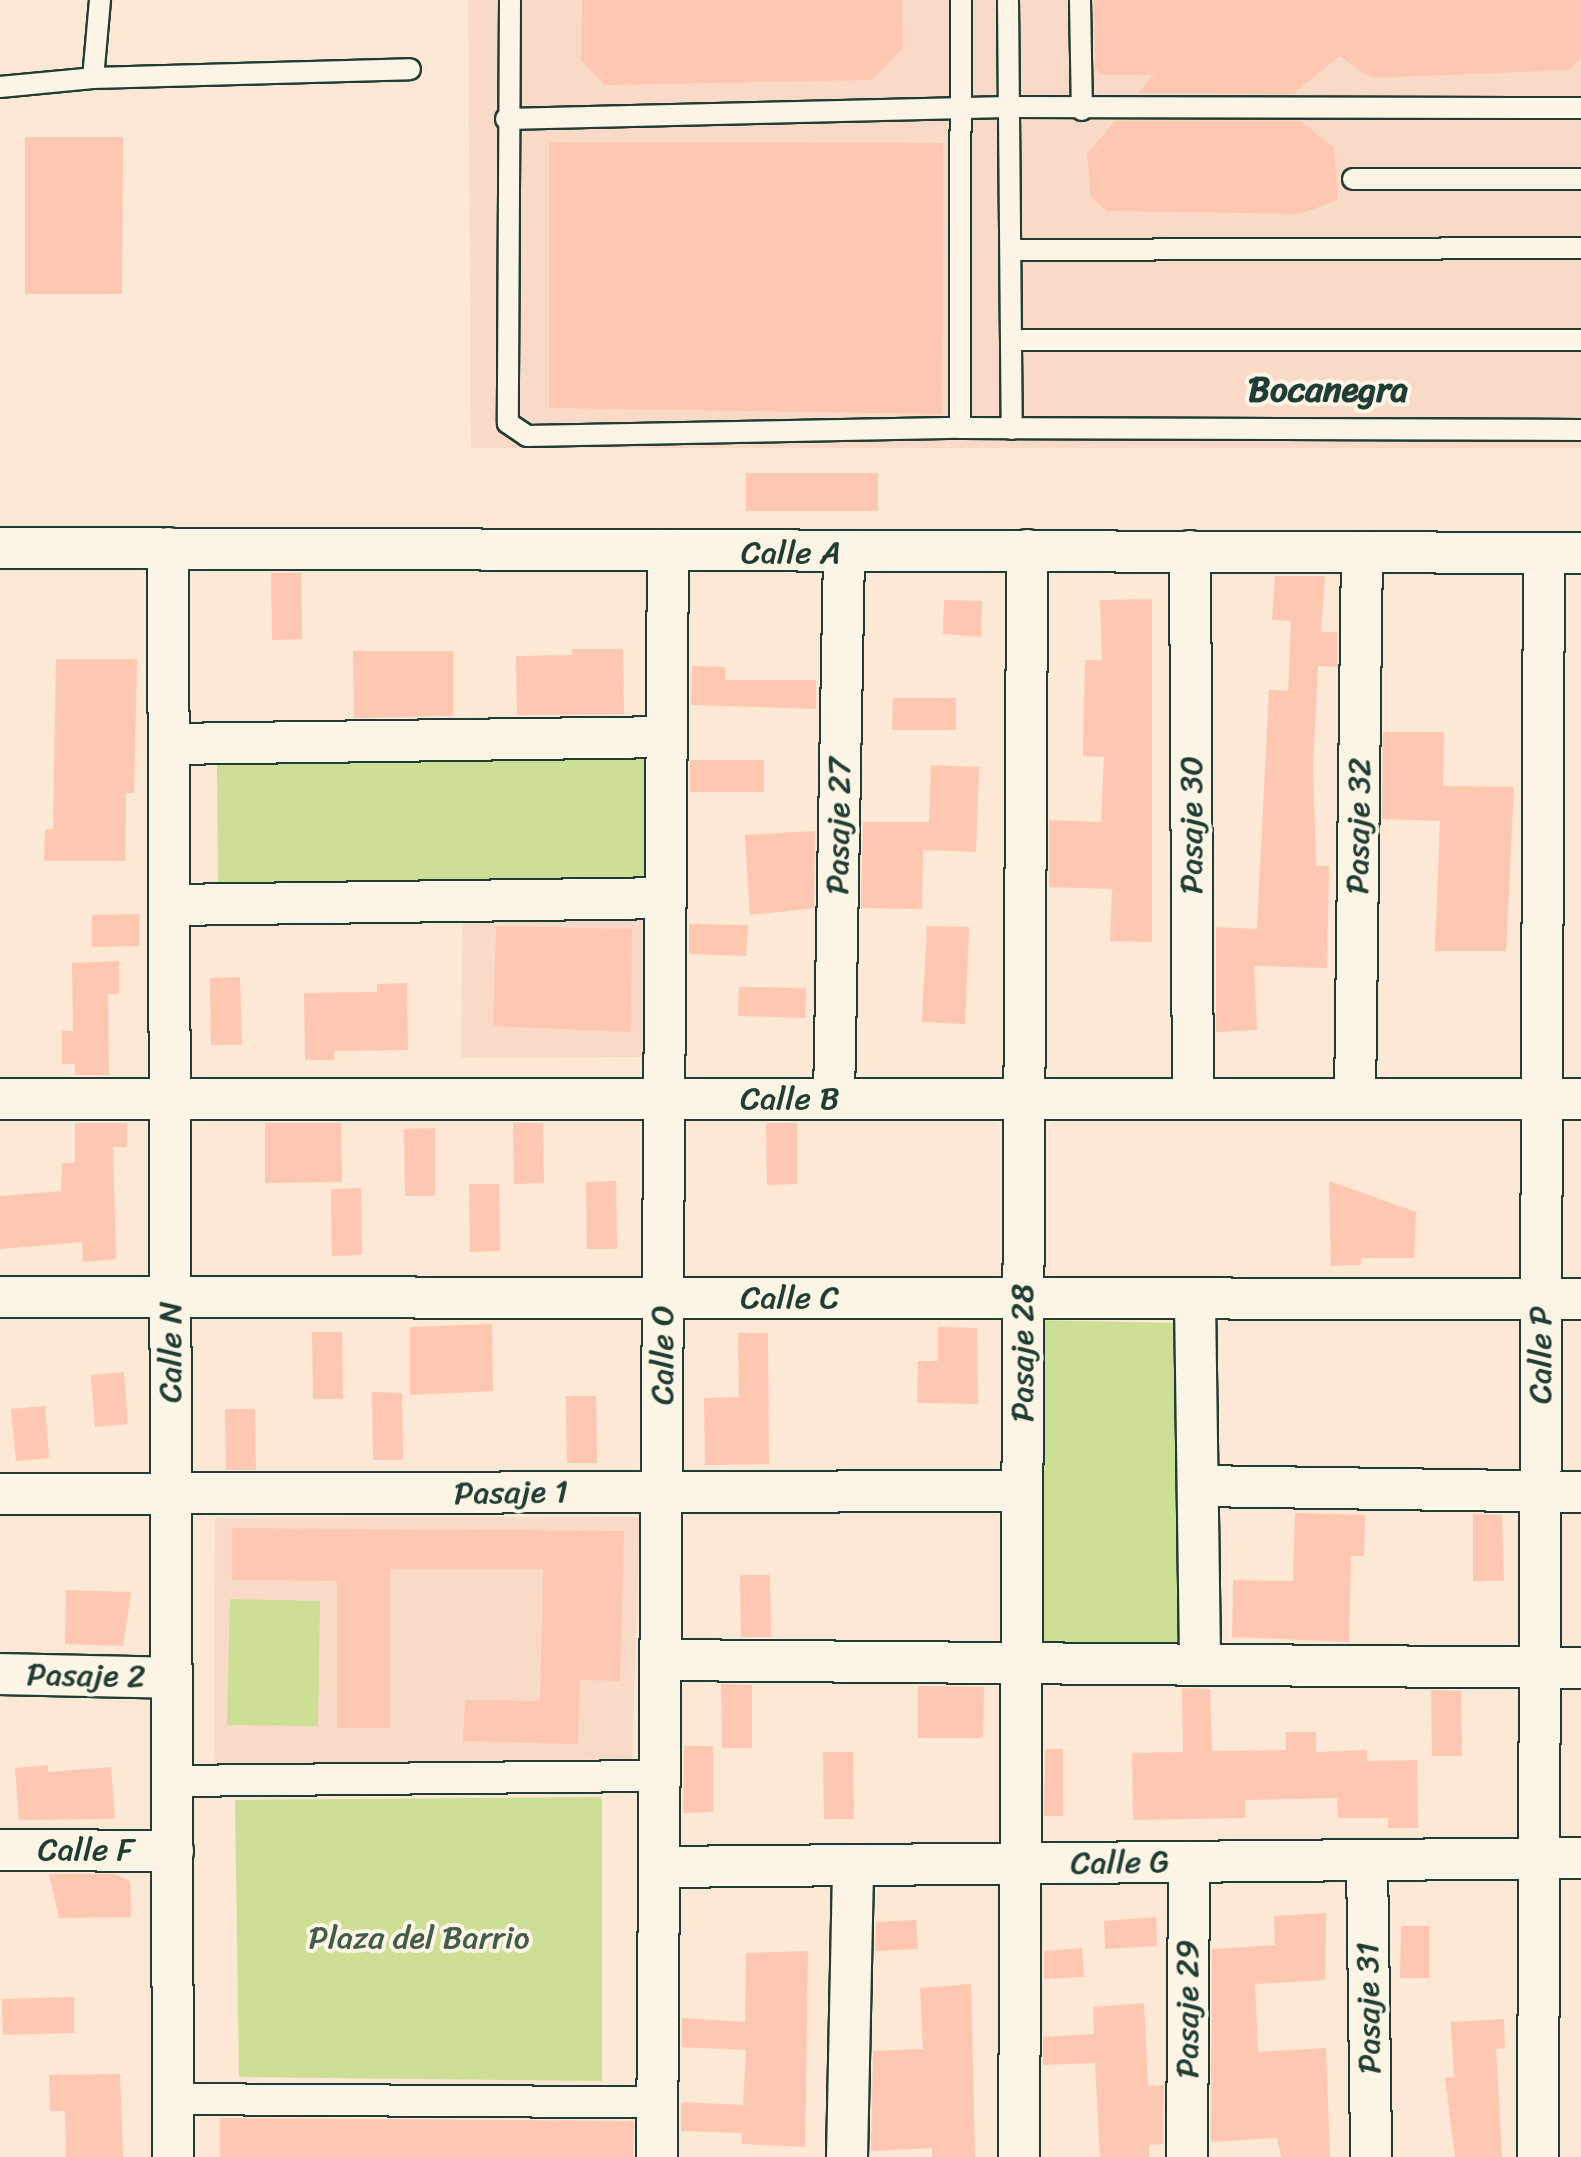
<!DOCTYPE html>
<style>
body{margin:0}
#map{position:relative;width:1581px;height:2157px;overflow:hidden;background:#fde7d5;font-family:Sriracha,sans-serif}
div>[style]{position:absolute}
[style*='--x']{left:calc(var(--x)*1px);top:calc(var(--y)*1px);width:calc(var(--w)*1px);rotate:calc(var(--a)*1deg)}
.built>*{inset:0;background:#f9dac7}
.green>*{inset:0;background:#ccdf94}
.building>*{inset:0;background:#fec7b1}
.roads{filter:drop-shadow(2px 0 #1f3d34) drop-shadow(-2px 0 #1f3d34) drop-shadow(0 2px #1f3d34) drop-shadow(0 -2px #1f3d34)}
.service>*{height:20px;margin:-10px;padding:0 10px;transform-origin:10px;border-radius:10px;background:#fcf5e5}
.pedestrian>*{height:30px;margin:-15px;padding:0 15px;transform-origin:15px;border-radius:15px;background:#fcf5e5}
.minor>*{height:40px;margin:-20px;padding:0 20px;transform-origin:20px;border-radius:20px;background:#fcf5e5}
span{translate:-50% -50%;white-space:nowrap;text-align:center;line-height:1.15;-webkit-text-stroke:8px #fcf5e5;paint-order:stroke}
.street-label{font-size:32px;color:#1f3d34}
.park-label{font-size:32px;color:#425d47}
.neighbourhood-label{font-size:35px;color:#1f3d34;font-weight:700}
</style>
<div id="map">
<div class="built">
<i style="clip-path:polygon(468px 0,1581px 0,1581px 448px,471px 448px)"></i>
<i style="clip-path:polygon(462px 915px,649px 916px,648px 1057px,461px 1058px)"></i>
<i style="clip-path:polygon(640px 1517px,632px 1759px,214px 1764px,215px 1518px)"></i>
</div>
<div class="green">
<i style="clip-path:polygon(647px 753px,648px 881px,218px 888px,217px 760px)"></i>
<i style="clip-path:polygon(1024px 1320px,1180px 1323px,1185px 1656px,1030px 1659px)"></i>
<i style="clip-path:polygon(230px 1599px,320px 1601px,318px 1726px,227px 1725px)"></i>
<i style="clip-path:polygon(602px 1797px,602px 2081px,239px 2077px,235px 1800px)"></i>
</div>
<div class="building">
<i style="clip-path:polygon(582px 0,902px 0,903px 48px,872px 80px,605px 85px,581px 61px)"></i>
<i style="clip-path:polygon(1094px 0,1581px 0,1581px 58px,1570px 70px,1371px 78px,1340px 56px,1293px 94px,1138px 93px,1154px 75px,1102px 75px,1095px 68px)"></i>
<i style="clip-path:polygon(1115px 121px,1301px 121px,1334px 148px,1338px 200px,1300px 214px,1107px 211px,1091px 197px,1087px 154px)"></i>
<i style="clip-path:polygon(25px 137px,123px 137px,122px 294px,25px 294px)"></i>
<i style="clip-path:polygon(549px 142px,943px 143px,942px 414px,549px 408px)"></i>
<i style="clip-path:polygon(746px 473px,878px 473px,878px 511px,746px 511px)"></i>
<i style="clip-path:polygon(271px 573px,301px 573px,302px 639px,272px 640px)"></i>
<i style="clip-path:polygon(1275px 576px,1325px 576px,1321px 632px,1337px 632px,1337px 667px,1318px 666px,1313px 765px,1316px 866px,1329px 866px,1327px 968px,1254px 966px,1257px 1030px,1216px 1032px,1216px 927px,1257px 929px,1269px 690px,1288px 691px,1291px 621px,1272px 620px)"></i>
<i style="clip-path:polygon(1152px 599px,1152px 942px,1110px 941px,1112px 889px,1049px 887px,1049px 820px,1101px 822px,1104px 757px,1083px 756px,1085px 660px,1102px 660px,1100px 600px)"></i>
<i style="clip-path:polygon(944px 600px,982px 601px,981px 637px,943px 634px)"></i>
<i style="clip-path:polygon(572px 649px,623px 649px,624px 714px,517px 715px,516px 656px,572px 655px)"></i>
<i style="clip-path:polygon(353px 651px,453px 651px,453px 716px,354px 718px)"></i>
<i style="clip-path:polygon(56px 659px,137px 659px,134px 793px,126px 793px,125px 861px,44px 861px,45px 829px,53px 829px)"></i>
<i style="clip-path:polygon(692px 666px,725px 667px,725px 680px,816px 680px,816px 709px,691px 705px)"></i>
<i style="clip-path:polygon(893px 698px,956px 698px,956px 730px,892px 730px)"></i>
<i style="clip-path:polygon(1383px 732px,1444px 732px,1443px 786px,1514px 787px,1506px 951px,1435px 951px,1440px 821px,1382px 819px)"></i>
<i style="clip-path:polygon(690px 760px,764px 760px,764px 792px,690px 792px)"></i>
<i style="clip-path:polygon(931px 765px,979px 767px,976px 852px,923px 850px,922px 909px,861px 908px,863px 822px,929px 822px)"></i>
<i style="clip-path:polygon(815px 831px,814px 908px,750px 915px,745px 835px)"></i>
<i style="clip-path:polygon(139px 914px,139px 946px,92px 947px,92px 915px)"></i>
<i style="clip-path:polygon(689px 924px,748px 925px,746px 956px,689px 954px)"></i>
<i style="clip-path:polygon(496px 926px,632px 929px,631px 1032px,493px 1026px)"></i>
<i style="clip-path:polygon(927px 926px,969px 927px,965px 1024px,922px 1022px)"></i>
<i style="clip-path:polygon(119px 961px,119px 994px,108px 994px,109px 1075px,75px 1075px,75px 1064px,62px 1064px,62px 1031px,73px 1031px,72px 963px)"></i>
<i style="clip-path:polygon(240px 977px,242px 1045px,211px 1045px,210px 978px)"></i>
<i style="clip-path:polygon(407px 983px,408px 1050px,334px 1051px,334px 1060px,305px 1060px,304px 993px,377px 992px,377px 984px)"></i>
<i style="clip-path:polygon(739px 987px,806px 988px,805px 1018px,738px 1016px)"></i>
<i style="clip-path:polygon(75px 1123px,127px 1123px,127px 1147px,113px 1147px,116px 1259px,83px 1262px,82px 1242px,0 1249px,0 1196px,61px 1191px,62px 1163px,75px 1163px)"></i>
<i style="clip-path:polygon(265px 1123px,341px 1123px,342px 1182px,265px 1183px)"></i>
<i style="clip-path:polygon(513px 1123px,543px 1123px,544px 1183px,514px 1184px)"></i>
<i style="clip-path:polygon(766px 1123px,797px 1123px,797px 1184px,767px 1185px)"></i>
<i style="clip-path:polygon(435px 1128px,435px 1196px,405px 1196px,404px 1129px)"></i>
<i style="clip-path:polygon(616px 1181px,617px 1249px,587px 1249px,586px 1182px)"></i>
<i style="clip-path:polygon(1329px 1181px,1416px 1212px,1414px 1258px,1361px 1258px,1361px 1265px,1331px 1266px)"></i>
<i style="clip-path:polygon(469px 1184px,499px 1184px,500px 1251px,470px 1252px)"></i>
<i style="clip-path:polygon(361px 1188px,362px 1255px,332px 1256px,331px 1189px)"></i>
<i style="clip-path:polygon(492px 1324px,493px 1391px,410px 1395px,410px 1327px)"></i>
<i style="clip-path:polygon(938px 1327px,977px 1328px,978px 1404px,917px 1403px,918px 1361px,938px 1361px)"></i>
<i style="clip-path:polygon(312px 1332px,342px 1332px,343px 1399px,313px 1399px)"></i>
<i style="clip-path:polygon(738px 1333px,768px 1333px,769px 1464px,705px 1465px,704px 1398px,739px 1397px)"></i>
<i style="clip-path:polygon(124px 1372px,128px 1424px,95px 1427px,91px 1375px)"></i>
<i style="clip-path:polygon(372px 1392px,402px 1393px,403px 1460px,373px 1460px)"></i>
<i style="clip-path:polygon(566px 1396px,596px 1396px,597px 1463px,567px 1463px)"></i>
<i style="clip-path:polygon(45px 1406px,49px 1458px,16px 1461px,11px 1409px)"></i>
<i style="clip-path:polygon(225px 1409px,255px 1409px,256px 1470px,226px 1470px)"></i>
<i style="clip-path:polygon(1295px 1513px,1365px 1515px,1364px 1556px,1351px 1556px,1349px 1642px,1232px 1637px,1233px 1580px,1293px 1581px)"></i>
<i style="clip-path:polygon(1473px 1514px,1502px 1515px,1504px 1581px,1473px 1581px)"></i>
<i style="clip-path:polygon(232px 1528px,624px 1531px,620px 1681px,580px 1680px,578px 1744px,463px 1741px,465px 1700px,540px 1701px,543px 1569px,390px 1569px,390px 1728px,337px 1728px,337px 1581px,232px 1580px)"></i>
<i style="clip-path:polygon(740px 1575px,770px 1575px,771px 1637px,741px 1637px)"></i>
<i style="clip-path:polygon(66px 1590px,131px 1592px,123px 1646px,65px 1644px)"></i>
<i style="clip-path:polygon(721px 1684px,752px 1685px,752px 1748px,722px 1748px)"></i>
<i style="clip-path:polygon(918px 1686px,984px 1687px,983px 1738px,918px 1738px)"></i>
<i style="clip-path:polygon(1182px 1688px,1210px 1689px,1212px 1751px,1286px 1750px,1286px 1732px,1316px 1732px,1316px 1752px,1367px 1750px,1367px 1761px,1417px 1760px,1418px 1828px,1388px 1828px,1388px 1818px,1338px 1818px,1337px 1798px,1245px 1800px,1245px 1818px,1133px 1820px,1132px 1753px,1183px 1752px)"></i>
<i style="clip-path:polygon(1431px 1690px,1461px 1691px,1462px 1756px,1432px 1756px)"></i>
<i style="clip-path:polygon(684px 1746px,713px 1746px,713px 1812px,683px 1813px)"></i>
<i style="clip-path:polygon(1045px 1749px,1063px 1749px,1063px 1816px,1044px 1816px)"></i>
<i style="clip-path:polygon(823px 1752px,853px 1752px,854px 1819px,824px 1819px)"></i>
<i style="clip-path:polygon(48px 1765px,48px 1772px,111px 1767px,115px 1819px,19px 1820px,15px 1768px)"></i>
<i style="clip-path:polygon(49px 1874px,114px 1874px,130px 1881px,131px 1917px,59px 1918px)"></i>
<i style="clip-path:polygon(1326px 1913px,1325px 1980px,1255px 1984px,1258px 2052px,1326px 2048px,1330px 2157px,1281px 2157px,1277px 2138px,1211px 2142px,1212px 1949px,1275px 1945px,1274px 1916px)"></i>
<i style="clip-path:polygon(1156px 1917px,1157px 1946px,1105px 1949px,1104px 1921px)"></i>
<i style="clip-path:polygon(916px 1920px,918px 1949px,875px 1951px,876px 1922px)"></i>
<i style="clip-path:polygon(1401px 1926px,1429px 1926px,1429px 1978px,1400px 1978px)"></i>
<i style="clip-path:polygon(1082px 1948px,1084px 1977px,1044px 1979px,1044px 1951px)"></i>
<i style="clip-path:polygon(808px 1951px,805px 2147px,742px 2144px,742px 2133px,681px 2131px,681px 2102px,743px 2105px,746px 2050px,682px 2047px,682px 2018px,745px 2022px,746px 1953px)"></i>
<i style="clip-path:polygon(971px 1984px,975px 2157px,932px 2157px,932px 2148px,871px 2151px,873px 2051px,923px 2049px,920px 1988px)"></i>
<i style="clip-path:polygon(74px 1997px,74px 2033px,3px 2035px,2px 1999px)"></i>
<i style="clip-path:polygon(1144px 2003px,1148px 2086px,1164px 2085px,1163px 2144px,1149px 2145px,1149px 2157px,1100px 2157px,1095px 2063px,1043px 2065px,1043px 2037px,1094px 2034px,1093px 2007px)"></i>
<i style="clip-path:polygon(1504px 2019px,1505px 2048px,1496px 2049px,1502px 2157px,1455px 2157px,1445px 2078px,1454px 2077px,1451px 2022px)"></i>
<i style="clip-path:polygon(120px 2074px,123px 2157px,66px 2157px,65px 2111px,50px 2111px,49px 2075px)"></i>
<i style="clip-path:polygon(220px 2118px,634px 2121px,633px 2157px,220px 2157px)"></i>
</div>
<div class="roads">
<div class="service">
<i style="--x:100;--y:0;--w:78;--a:95.1"></i>
<i style="--x:93;--y:78;--w:317;--a:-1.6"></i>
<i style="--x:510;--y:0;--w:423;--a:90.3"></i>
<i style="--x:508;--y:423;--w:23;--a:34"></i>
<i style="--x:527;--y:436;--w:433;--a:-1.1"></i>
<i style="--x:960;--y:428;--w:621;--a:0.18"></i>
<i style="--x:1008;--y:0;--w:429;--a:89.5"></i>
<i style="--x:1080;--y:0;--w:110;--a:89"></i>
<i style="--x:0;--y:87;--w:93;--a:-5.5"></i>
<i style="--x:506;--y:119;--w:506;--a:-1.36"></i>
<i style="--x:1012;--y:107;--w:569;--a:0.1"></i>
<i style="--x:1353;--y:179;--w:228;--a:0"></i>
<i style="--x:1012;--y:250;--w:569;--a:-0.2"></i>
<i style="--x:1012;--y:340;--w:569;--a:0"></i>
<i style="--x:960;--y:428;--w:428;--a:-89.9"></i>
</div>
<div class="pedestrian">
<i style="--x:172;--y:1781;--w:488;--a:-0.6"></i>
<i style="--x:173;--y:2099;--w:485;--a:0.4"></i>
</div>
<div class="minor">
<i style="--x:0;--y:548;--w:1581;--a:0.18"></i>
<i style="--x:168;--y:548;--w:1609;--a:89.82"></i>
<i style="--x:1190;--y:551;--w:548;--a:89.69"></i>
<i style="--x:169;--y:744;--w:498;--a:-0.8"></i>
<i style="--x:170;--y:905;--w:496;--a:-0.8"></i>
<i style="--x:0;--y:1099;--w:1581;--a:0"></i>
<i style="--x:834;--y:1099;--w:546;--a:-88.95"></i>
<i style="--x:1355;--y:1099;--w:546;--a:-89.27"></i>
<i style="--x:0;--y:1297;--w:1581;--a:0.07"></i>
<i style="--x:1195;--y:1299;--w:366;--a:89.2"></i>
<i style="--x:1199;--y:1486;--w:382;--a:0.9"></i>
<i style="--x:0;--y:1494;--w:1022;--a:-0.17"></i>
<i style="--x:661;--y:1660;--w:920;--a:0.5"></i>
<i style="--x:0;--y:1674;--w:172;--a:1.3"></i>
<i style="--x:0;--y:1850;--w:173;--a:0.3"></i>
<i style="--x:1367;--y:1860;--w:297;--a:89.2"></i>
<i style="--x:659;--y:1867;--w:922;--a:-0.56"></i>
<i style="--x:657;--y:2157;--w:1604;--a:-89.61"></i>
<i style="--x:847;--y:2157;--w:292;--a:-88.8"></i>
<i style="--x:1019;--y:2157;--w:1607;--a:-89.71"></i>
<i style="--x:1187;--y:2157;--w:295;--a:-89.6"></i>
<i style="--x:1538;--y:2157;--w:1604;--a:-89.79"></i>
</div>
</div>
<div class="street-label">
<span style="left:791px;top:553px">Calle A</span>
<span style="left:1192px;top:825px;rotate:-90deg">Pasaje 30</span>
<span style="left:839px;top:826px;rotate:-89deg">Pasaje 27</span>
<span style="left:1359px;top:826px;rotate:-89deg">Pasaje 32</span>
<span style="left:790px;top:1099px">Calle B</span>
<span style="left:790px;top:1298px">Calle C</span>
<span style="left:171px;top:1352px;rotate:-90deg">Calle N</span>
<span style="left:1023px;top:1353px;rotate:-90deg">Pasaje 28</span>
<span style="left:663px;top:1355px;rotate:-90deg">Calle O</span>
<span style="left:1541px;top:1355px;rotate:-90deg">Calle P</span>
<span style="left:511px;top:1493px;rotate:-1deg">Pasaje 1</span>
<span style="left:86px;top:1676px;rotate:1deg">Pasaje 2</span>
<span style="left:86px;top:1850px">Calle F</span>
<span style="left:1120px;top:1863px;rotate:-1deg">Calle G</span>
<span style="left:1369px;top:2008px;rotate:-91deg">Pasaje 31</span>
<span style="left:1188px;top:2009px;rotate:-90deg">Pasaje 29</span>
</div>
<div class="park-label">
<span style="left:419px;top:1938px">Plaza del Barrio</span>
</div>
<div class="neighbourhood-label">
<span style="left:1328px;top:389px">Bocanegra</span>
</div>
</div>
